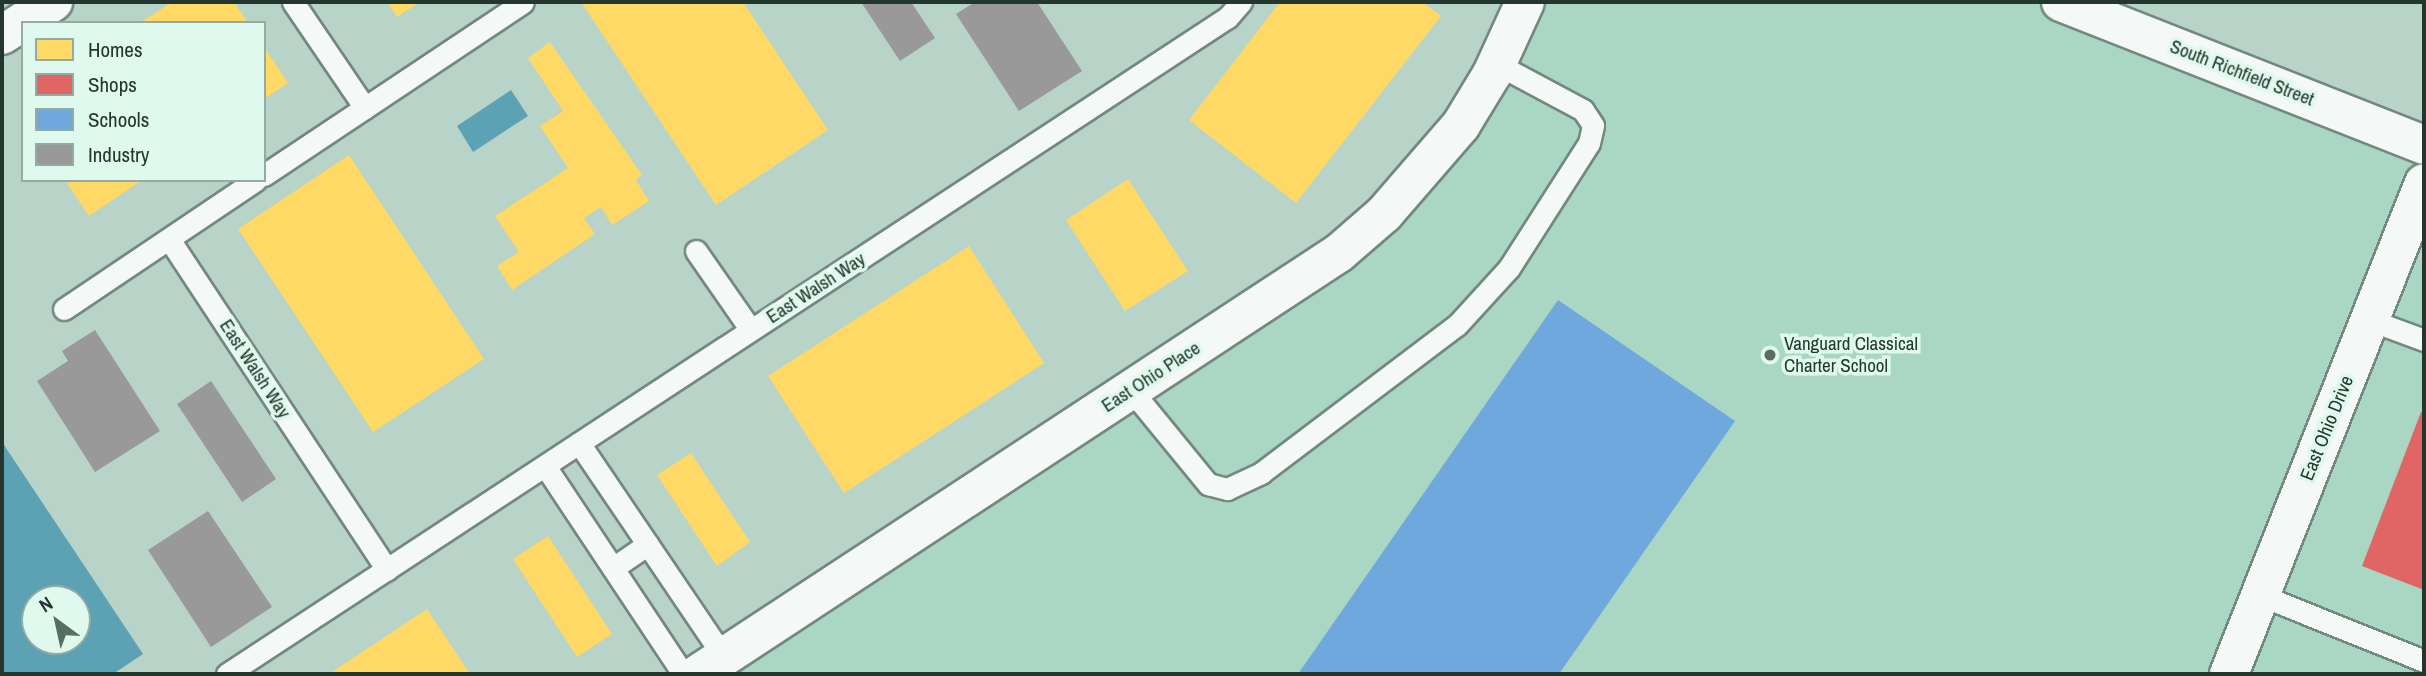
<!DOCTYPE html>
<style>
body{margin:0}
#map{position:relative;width:2426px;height:676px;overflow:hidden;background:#b8d3c8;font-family:"Archivo Narrow",sans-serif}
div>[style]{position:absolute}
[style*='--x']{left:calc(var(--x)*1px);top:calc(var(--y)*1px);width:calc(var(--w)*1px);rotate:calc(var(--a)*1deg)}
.built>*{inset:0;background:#aad6c4}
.water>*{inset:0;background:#5da1b5}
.homes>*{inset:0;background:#ffd966}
.shops>*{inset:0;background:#e06666}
.schools>*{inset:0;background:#6fa8dc}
.industry>*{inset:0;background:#999}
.roads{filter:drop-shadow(2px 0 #738880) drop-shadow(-2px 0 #738880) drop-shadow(0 2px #738880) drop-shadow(0 -2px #738880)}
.service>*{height:21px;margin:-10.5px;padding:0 10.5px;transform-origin:10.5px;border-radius:10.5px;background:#f4f8f7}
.minor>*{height:38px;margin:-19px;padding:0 19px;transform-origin:19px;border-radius:19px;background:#f4f8f7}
.dots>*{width:19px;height:19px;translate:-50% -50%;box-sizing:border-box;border:4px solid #e0f9ee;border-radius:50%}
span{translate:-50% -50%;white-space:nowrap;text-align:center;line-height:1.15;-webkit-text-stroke:7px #e0f9ee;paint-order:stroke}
.street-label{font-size:19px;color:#23372f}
.poi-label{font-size:19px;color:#23372f}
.left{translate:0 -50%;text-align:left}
.frame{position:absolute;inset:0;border:4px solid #23372f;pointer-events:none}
.legend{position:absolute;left:21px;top:21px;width:245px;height:161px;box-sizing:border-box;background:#e0f9ee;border:2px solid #94aba2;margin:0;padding:9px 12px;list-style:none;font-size:21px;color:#23372f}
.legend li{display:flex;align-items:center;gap:14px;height:35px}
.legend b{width:35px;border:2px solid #94aba2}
.north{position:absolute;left:21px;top:585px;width:70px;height:70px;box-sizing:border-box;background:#e0f9ee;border:2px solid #94aba2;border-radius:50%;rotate:327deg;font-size:19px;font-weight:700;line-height:28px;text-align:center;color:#23372f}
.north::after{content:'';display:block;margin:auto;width:24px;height:32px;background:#576e65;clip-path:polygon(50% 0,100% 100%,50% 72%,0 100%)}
</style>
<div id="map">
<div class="built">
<i style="clip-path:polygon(1525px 2px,2061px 2px,2424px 145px,2424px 183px,2397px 251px,2424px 262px,2424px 674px,698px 674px,1384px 214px)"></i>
</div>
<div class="water">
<i style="clip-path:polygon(511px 90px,528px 116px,473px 152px,457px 126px)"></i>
<i style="clip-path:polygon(evenodd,2px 442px,143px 654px,113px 674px,2px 674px,2px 442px,35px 599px,77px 599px,77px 641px,35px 641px,35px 599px)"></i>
</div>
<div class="homes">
<i style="clip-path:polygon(172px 2px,234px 2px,248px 23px,140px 23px)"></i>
<i style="clip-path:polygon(387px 2px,420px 2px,397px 17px)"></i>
<i style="clip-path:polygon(581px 2px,743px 2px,828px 130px,716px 205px)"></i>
<i style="clip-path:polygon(1280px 2px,1422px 2px,1441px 16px,1296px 203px,1189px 120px)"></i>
<i style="clip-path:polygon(550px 42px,642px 175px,636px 180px,649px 201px,612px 225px,601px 207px,584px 218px,595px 234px,512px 290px,497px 266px,519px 252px,495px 216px,568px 168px,540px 126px,563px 111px,528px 58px)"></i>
<i style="clip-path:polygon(264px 47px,288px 83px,264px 99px)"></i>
<i style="clip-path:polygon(349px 155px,484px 359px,373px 432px,238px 229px)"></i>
<i style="clip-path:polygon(1128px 179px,1188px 271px,1125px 311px,1066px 220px)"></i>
<i style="clip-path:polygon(65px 180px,142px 180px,89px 216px)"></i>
<i style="clip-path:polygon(969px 246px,1044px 363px,844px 493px,768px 376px)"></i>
<i style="clip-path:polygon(691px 453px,750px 542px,717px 566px,657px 475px)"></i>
<i style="clip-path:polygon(548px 536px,612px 634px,577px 657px,513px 559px)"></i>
<i style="clip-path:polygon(427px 609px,470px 674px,329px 674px)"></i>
</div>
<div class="shops">
<i style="clip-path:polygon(2421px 412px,2424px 414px,2424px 590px,2362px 566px)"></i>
</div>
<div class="schools">
<i style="clip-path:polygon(1558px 300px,1735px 421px,1559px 674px,1298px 674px)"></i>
</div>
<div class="industry">
<i style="clip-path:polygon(861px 2px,911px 2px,935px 38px,900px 61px)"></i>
<i style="clip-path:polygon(975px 2px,1037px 2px,1082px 71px,1019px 111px,956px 14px)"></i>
<i style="clip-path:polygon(95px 330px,160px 431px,95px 472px,37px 381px,68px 361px,62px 351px)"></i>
<i style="clip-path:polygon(211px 381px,276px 479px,242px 502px,177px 404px)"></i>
<i style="clip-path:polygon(208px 511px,272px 607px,211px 647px,148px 550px)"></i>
</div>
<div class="roads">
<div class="service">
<i style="--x:293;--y:2;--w:128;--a:55.8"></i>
<i style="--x:264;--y:175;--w:311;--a:-33.7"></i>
<i style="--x:169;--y:239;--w:396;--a:56.6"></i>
<i style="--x:696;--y:251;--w:96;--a:55.2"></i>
<i style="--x:64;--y:309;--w:231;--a:-33.9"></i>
<i style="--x:2370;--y:320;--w:58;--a:20.3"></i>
<i style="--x:1131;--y:390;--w:122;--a:50.7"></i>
<i style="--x:1208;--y:484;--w:20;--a:15"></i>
<i style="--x:1227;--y:489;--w:38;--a:-25"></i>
<i style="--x:1261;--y:473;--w:246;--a:-37.1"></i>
<i style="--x:1457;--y:325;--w:77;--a:-47.6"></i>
<i style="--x:1509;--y:268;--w:148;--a:-57.4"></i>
<i style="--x:1589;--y:143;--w:18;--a:-77"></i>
<i style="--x:1593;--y:125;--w:18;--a:-124"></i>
<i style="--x:1583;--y:110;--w:98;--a:-151.9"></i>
<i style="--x:579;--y:443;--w:258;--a:55.9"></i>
<i style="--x:545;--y:466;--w:250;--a:56.4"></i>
<i style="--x:613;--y:568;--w:42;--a:-34.4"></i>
<i style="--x:2260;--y:595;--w:177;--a:21.9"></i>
<i style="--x:227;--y:674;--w:1197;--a:-33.28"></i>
<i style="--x:1228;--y:17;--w:20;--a:-49"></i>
</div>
<div class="minor">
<i style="--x:2061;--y:2;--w:390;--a:21.5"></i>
<i style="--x:2;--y:35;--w:61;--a:-32.9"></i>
<i style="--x:698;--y:674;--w:767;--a:-33.3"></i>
<i style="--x:1339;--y:253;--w:60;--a:-40.9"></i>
<i style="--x:1384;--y:214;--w:118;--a:-49.1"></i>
<i style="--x:1461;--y:125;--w:60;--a:-58.7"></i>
<i style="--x:1492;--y:74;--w:79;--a:-65.4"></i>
<i style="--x:2229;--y:674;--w:528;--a:-68.34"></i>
</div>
</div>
<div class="dots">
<i style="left:1770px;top:355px;background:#576e65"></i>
</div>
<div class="street-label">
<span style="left:2242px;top:73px;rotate:21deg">South Richfield Street</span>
<span style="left:816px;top:288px;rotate:-33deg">East Walsh Way</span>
<span style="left:255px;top:369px;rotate:57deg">East Walsh Way</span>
<span style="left:1151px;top:377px;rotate:-33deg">East Ohio Place</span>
<span style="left:2327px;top:428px;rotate:-68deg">East Ohio Drive</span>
</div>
<div class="poi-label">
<span class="left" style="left:1784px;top:355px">Vanguard Classical<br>Charter School</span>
</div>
<div class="frame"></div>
<ul class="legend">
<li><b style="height:19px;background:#ffd966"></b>Homes</li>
<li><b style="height:19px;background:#e06666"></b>Shops</li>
<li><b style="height:19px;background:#6fa8dc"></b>Schools</li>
<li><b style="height:19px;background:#999"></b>Industry</li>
</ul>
<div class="north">N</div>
</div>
